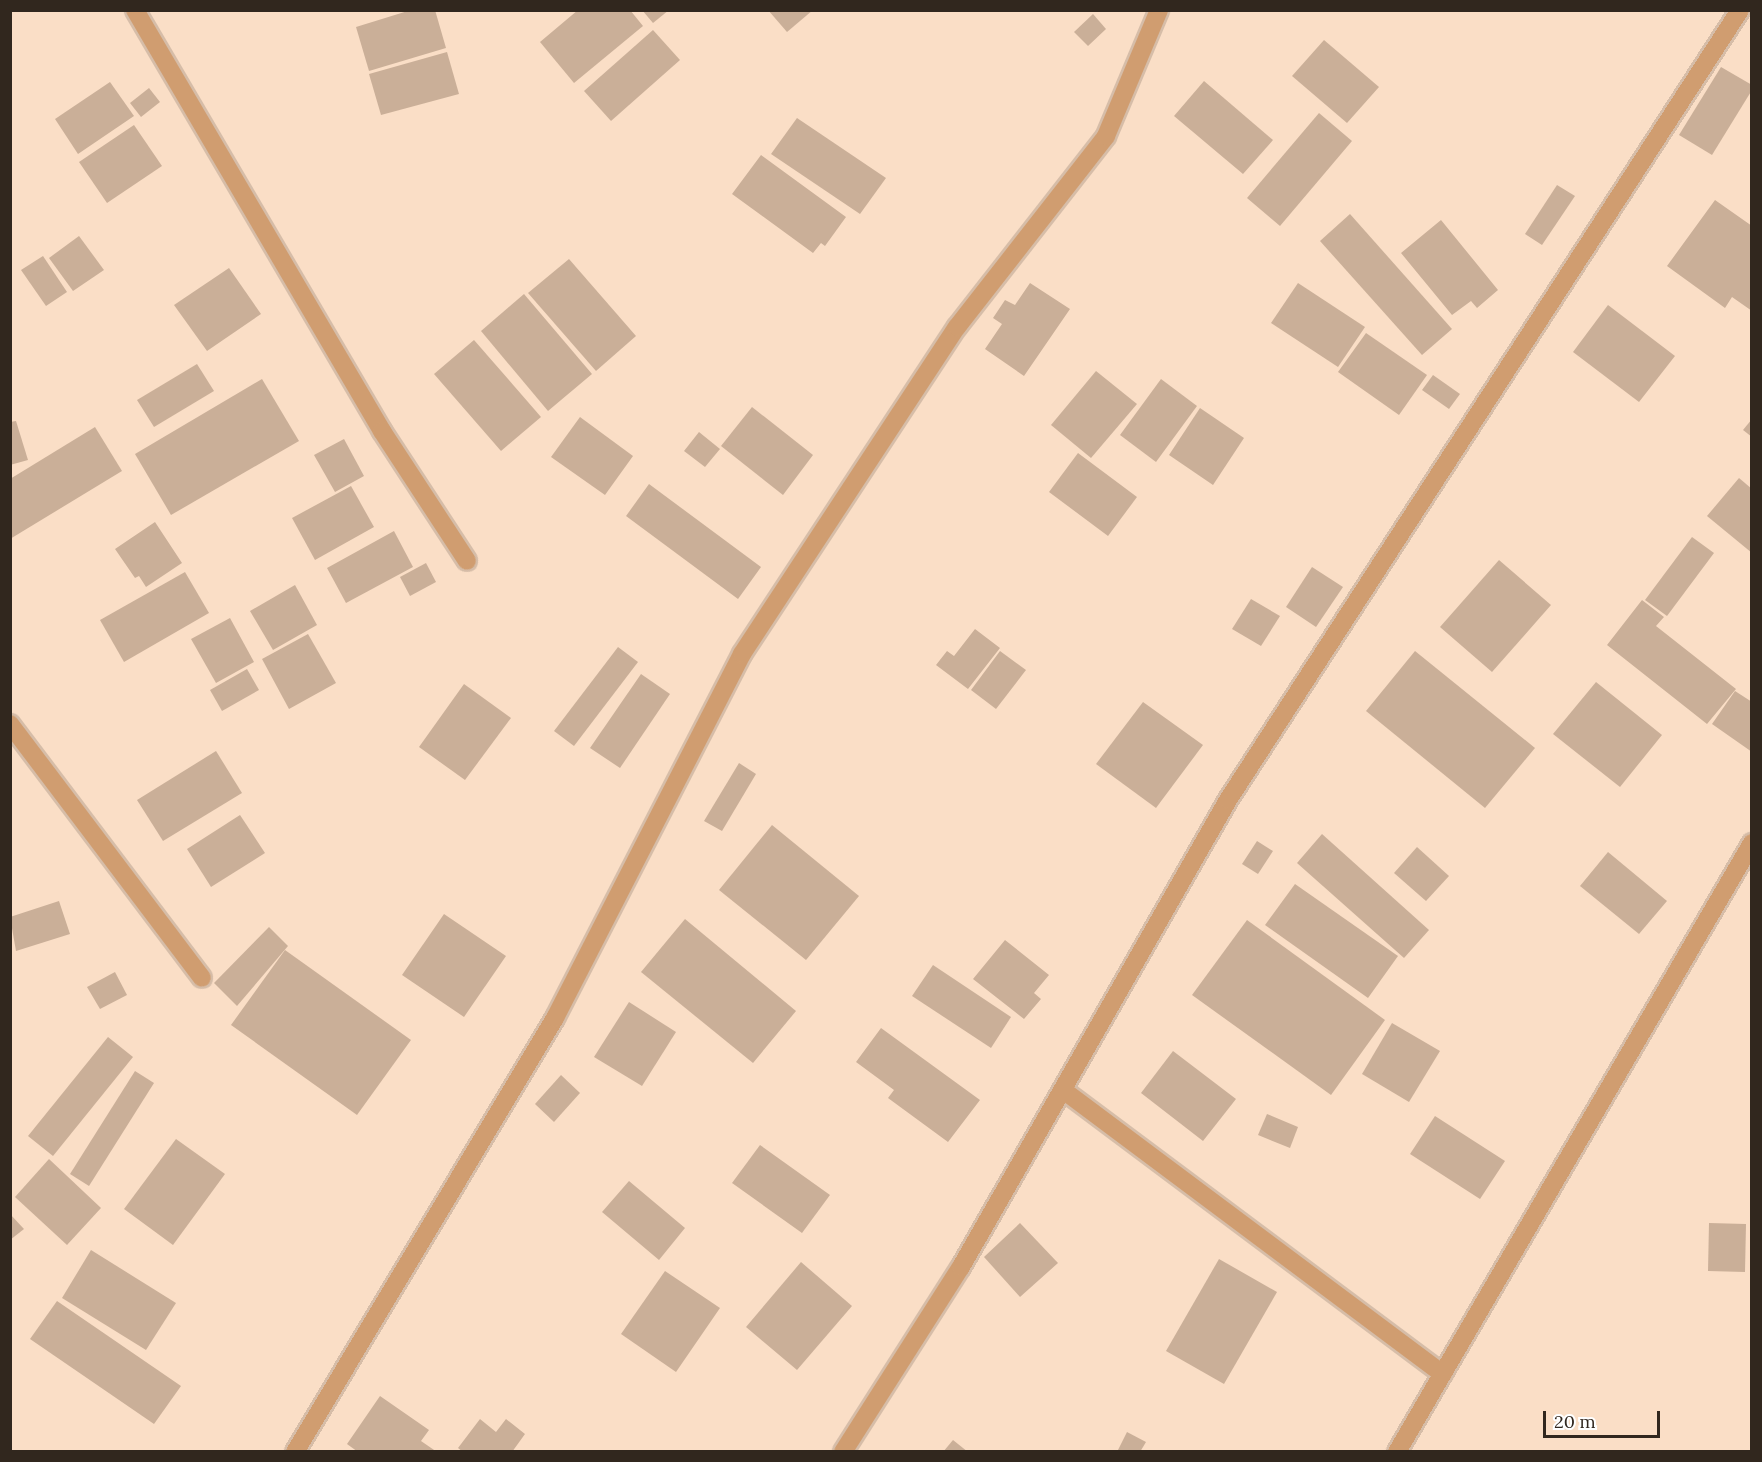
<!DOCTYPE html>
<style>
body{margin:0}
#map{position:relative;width:1762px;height:1462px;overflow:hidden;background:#fadec6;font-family:Lora,serif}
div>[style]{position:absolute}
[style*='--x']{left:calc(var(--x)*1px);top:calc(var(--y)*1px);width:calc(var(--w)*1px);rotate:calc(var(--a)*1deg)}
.building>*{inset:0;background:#caaf98}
.roads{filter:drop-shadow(2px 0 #d6bda8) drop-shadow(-2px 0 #d6bda8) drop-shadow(0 2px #d6bda8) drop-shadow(0 -2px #d6bda8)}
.minor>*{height:18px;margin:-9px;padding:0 9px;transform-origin:9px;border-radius:9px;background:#d09d70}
span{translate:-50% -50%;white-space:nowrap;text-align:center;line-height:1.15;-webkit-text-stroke:4.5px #fff;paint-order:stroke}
.frame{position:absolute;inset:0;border:12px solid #31271e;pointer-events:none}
.scale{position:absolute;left:1543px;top:1411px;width:117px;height:27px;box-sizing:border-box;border:3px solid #31271e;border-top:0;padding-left:8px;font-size:18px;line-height:21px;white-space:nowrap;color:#31271e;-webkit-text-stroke:4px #fff;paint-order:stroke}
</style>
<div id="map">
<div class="building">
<i style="clip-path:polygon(411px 10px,435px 10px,446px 48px,369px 71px,356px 27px)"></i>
<i style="clip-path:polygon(578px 10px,630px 10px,643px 26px,574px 83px,540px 42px)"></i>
<i style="clip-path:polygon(642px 10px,669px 10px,653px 23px)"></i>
<i style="clip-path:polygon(768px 10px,813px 10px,787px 32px)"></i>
<i style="clip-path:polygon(1093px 14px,1106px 29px,1088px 46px,1074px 32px)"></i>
<i style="clip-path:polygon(653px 30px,680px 60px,611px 121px,584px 91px)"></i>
<i style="clip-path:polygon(1324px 40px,1379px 87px,1347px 123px,1292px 76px)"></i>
<i style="clip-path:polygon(447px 52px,459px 94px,381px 115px,369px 74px)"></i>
<i style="clip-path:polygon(1721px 67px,1752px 85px,1752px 90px,1712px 155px,1679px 135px)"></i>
<i style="clip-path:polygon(1204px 81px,1273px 140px,1243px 174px,1174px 116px)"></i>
<i style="clip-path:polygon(110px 82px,134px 116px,78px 154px,55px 119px)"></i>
<i style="clip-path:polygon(149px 88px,160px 102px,141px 117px,130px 103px)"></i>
<i style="clip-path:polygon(1319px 113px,1352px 141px,1280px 226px,1247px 198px)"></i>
<i style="clip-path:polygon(797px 118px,886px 178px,860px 214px,771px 154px)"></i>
<i style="clip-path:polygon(134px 125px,162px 166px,107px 203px,79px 162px)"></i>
<i style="clip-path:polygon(761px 155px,846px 217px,825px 246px,821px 243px,813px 253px,732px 194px)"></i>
<i style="clip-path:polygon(1557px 185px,1575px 196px,1542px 245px,1525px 234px)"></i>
<i style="clip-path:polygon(1715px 200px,1752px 226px,1752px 311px,1732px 297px,1725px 308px,1667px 266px)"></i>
<i style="clip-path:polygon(1350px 214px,1452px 329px,1422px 355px,1320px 241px)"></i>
<i style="clip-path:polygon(1441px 220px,1498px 290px,1477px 308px,1471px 301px,1452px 315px,1401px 253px)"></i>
<i style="clip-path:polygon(79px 236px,104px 270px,73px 291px,49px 258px)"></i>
<i style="clip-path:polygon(43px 256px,67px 292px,46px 306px,21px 270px)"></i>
<i style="clip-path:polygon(569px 259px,636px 336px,596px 371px,528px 293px)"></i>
<i style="clip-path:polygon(229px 268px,261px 314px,207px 351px,174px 305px)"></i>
<i style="clip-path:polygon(1030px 283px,1070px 309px,1024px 376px,985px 349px,1002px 324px,993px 318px,1005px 300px,1015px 305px)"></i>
<i style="clip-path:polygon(1298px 283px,1365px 327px,1338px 367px,1271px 323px)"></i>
<i style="clip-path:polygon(524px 294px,592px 374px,548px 411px,481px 331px)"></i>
<i style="clip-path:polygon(1608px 305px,1675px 356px,1639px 402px,1573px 352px)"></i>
<i style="clip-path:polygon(1366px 333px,1427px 375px,1399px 415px,1338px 372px)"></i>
<i style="clip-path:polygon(474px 340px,541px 417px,501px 451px,434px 374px)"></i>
<i style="clip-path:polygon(197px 364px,214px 391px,154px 427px,137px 400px)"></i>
<i style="clip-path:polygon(1096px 371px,1137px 404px,1091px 458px,1051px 425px)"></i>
<i style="clip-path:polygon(1433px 375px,1460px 394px,1449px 409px,1422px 390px)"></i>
<i style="clip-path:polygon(262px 379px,299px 441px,171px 515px,135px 454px)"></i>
<i style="clip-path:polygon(1161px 379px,1197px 406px,1156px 462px,1120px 435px)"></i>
<i style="clip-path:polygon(752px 407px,813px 455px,783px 495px,721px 446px)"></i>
<i style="clip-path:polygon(1200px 408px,1244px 438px,1213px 485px,1169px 455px)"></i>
<i style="clip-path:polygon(580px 417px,633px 456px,605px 495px,551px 457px)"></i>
<i style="clip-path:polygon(1752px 419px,1752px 437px,1743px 430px)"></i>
<i style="clip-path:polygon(16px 421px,28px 460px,10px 465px,10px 422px)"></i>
<i style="clip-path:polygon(95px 427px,122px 471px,10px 539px,10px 479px)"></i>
<i style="clip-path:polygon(699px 432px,720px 449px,705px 467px,684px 451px)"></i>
<i style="clip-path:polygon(344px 439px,364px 476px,335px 492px,314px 455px)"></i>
<i style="clip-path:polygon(1078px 453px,1137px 497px,1108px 536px,1049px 492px)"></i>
<i style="clip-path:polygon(1739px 478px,1752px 489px,1752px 553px,1707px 516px)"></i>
<i style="clip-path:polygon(649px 484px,761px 567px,738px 599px,626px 516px)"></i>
<i style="clip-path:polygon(351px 486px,374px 527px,315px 560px,292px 518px)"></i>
<i style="clip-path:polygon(155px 522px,182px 563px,146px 587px,139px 576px,135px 578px,115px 549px)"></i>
<i style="clip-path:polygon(394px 531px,413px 567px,346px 603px,327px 568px)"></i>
<i style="clip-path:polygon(1692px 537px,1714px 553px,1667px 616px,1645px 600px)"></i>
<i style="clip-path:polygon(1499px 560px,1551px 605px,1492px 672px,1440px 627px)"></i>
<i style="clip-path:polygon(426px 563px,436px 582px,410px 596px,400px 577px)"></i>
<i style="clip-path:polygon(1312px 567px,1343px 587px,1316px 627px,1286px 607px)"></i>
<i style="clip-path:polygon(185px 572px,209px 613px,124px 662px,100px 620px)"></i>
<i style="clip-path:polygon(295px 585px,317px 625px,273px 650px,250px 611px)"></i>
<i style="clip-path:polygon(1251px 599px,1280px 616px,1261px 646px,1232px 629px)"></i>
<i style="clip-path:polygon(1642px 600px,1664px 617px,1656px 626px,1736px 689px,1707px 724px,1607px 645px)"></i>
<i style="clip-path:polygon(230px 618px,254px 662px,216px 683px,191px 639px)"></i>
<i style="clip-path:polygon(975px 629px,1000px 648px,968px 689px,936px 665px,947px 651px,954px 656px)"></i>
<i style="clip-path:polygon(308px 634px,336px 683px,289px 709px,262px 659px)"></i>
<i style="clip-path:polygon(618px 647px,638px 662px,574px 746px,554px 731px)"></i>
<i style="clip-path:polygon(1000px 651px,1026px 670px,996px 709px,971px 690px)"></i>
<i style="clip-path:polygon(1415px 651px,1535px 748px,1485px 808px,1366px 711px)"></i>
<i style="clip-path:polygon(247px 669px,259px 690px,222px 711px,210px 690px)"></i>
<i style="clip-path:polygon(641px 674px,670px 694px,620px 768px,590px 748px)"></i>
<i style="clip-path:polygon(1596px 682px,1662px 735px,1620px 787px,1553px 734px)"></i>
<i style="clip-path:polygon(464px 684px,511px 718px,465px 780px,419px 747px)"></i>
<i style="clip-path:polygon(1735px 691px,1752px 702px,1752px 752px,1712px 724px)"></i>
<i style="clip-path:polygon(1143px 702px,1203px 745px,1156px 808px,1096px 764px)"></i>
<i style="clip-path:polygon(216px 751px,242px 793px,163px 841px,137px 800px)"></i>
<i style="clip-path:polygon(739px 763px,756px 774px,722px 831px,704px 821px)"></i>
<i style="clip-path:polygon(240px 815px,265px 853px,211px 887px,187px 849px)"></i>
<i style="clip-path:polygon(772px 825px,859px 896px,806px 960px,719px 890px)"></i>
<i style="clip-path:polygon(1322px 834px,1429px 930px,1404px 958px,1297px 863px)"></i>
<i style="clip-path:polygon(1257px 841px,1273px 851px,1258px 874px,1242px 864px)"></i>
<i style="clip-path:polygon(1417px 847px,1449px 876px,1426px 901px,1394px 873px)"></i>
<i style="clip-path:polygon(1608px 852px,1667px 901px,1639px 934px,1580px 886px)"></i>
<i style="clip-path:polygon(1295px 884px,1398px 956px,1368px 998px,1265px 925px)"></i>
<i style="clip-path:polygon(59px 901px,70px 934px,16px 951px,10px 917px)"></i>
<i style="clip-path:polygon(444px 914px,506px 956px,464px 1017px,402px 975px)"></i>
<i style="clip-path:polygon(685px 919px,796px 1011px,753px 1063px,641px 972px)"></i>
<i style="clip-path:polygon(1247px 920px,1385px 1020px,1331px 1095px,1192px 995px)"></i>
<i style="clip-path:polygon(269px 927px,288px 946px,237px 1006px,214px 983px)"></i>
<i style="clip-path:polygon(1005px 940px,1049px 975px,1034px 993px,1041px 999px,1024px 1019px,973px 979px)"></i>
<i style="clip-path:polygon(285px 950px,411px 1040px,357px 1115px,231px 1025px)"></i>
<i style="clip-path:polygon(933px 965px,1011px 1017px,991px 1048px,912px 996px)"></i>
<i style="clip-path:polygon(115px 972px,127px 995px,100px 1009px,87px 987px)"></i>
<i style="clip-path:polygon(629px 1002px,676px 1032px,642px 1086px,594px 1057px)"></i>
<i style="clip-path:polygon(1392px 1023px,1440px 1051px,1409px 1102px,1362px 1074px)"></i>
<i style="clip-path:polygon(881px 1028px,980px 1100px,948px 1142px,888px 1098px,894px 1090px,856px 1062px)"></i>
<i style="clip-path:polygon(108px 1037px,133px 1057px,53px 1156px,28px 1136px)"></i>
<i style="clip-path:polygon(1173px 1051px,1236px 1099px,1203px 1141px,1141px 1093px)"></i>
<i style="clip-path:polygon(135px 1071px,154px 1083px,89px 1186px,70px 1174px)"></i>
<i style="clip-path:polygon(561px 1075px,580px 1093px,554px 1122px,535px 1104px)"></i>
<i style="clip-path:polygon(1267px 1114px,1298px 1127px,1290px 1148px,1258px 1135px)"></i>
<i style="clip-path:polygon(1435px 1116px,1505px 1161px,1480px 1199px,1410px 1154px)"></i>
<i style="clip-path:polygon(176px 1139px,225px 1174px,173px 1245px,124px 1209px)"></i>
<i style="clip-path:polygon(760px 1145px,830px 1195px,802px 1233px,732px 1183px)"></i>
<i style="clip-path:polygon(49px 1159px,101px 1208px,67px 1245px,15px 1197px)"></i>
<i style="clip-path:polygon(629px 1181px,685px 1228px,659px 1260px,602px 1212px)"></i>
<i style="clip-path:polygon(10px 1214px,24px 1229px,10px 1240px)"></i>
<i style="clip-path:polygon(1020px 1223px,1058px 1263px,1020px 1297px,984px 1257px)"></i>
<i style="clip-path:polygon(1709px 1223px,1746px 1224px,1745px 1272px,1708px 1271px)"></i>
<i style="clip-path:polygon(91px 1250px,176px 1303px,146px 1350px,62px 1298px)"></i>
<i style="clip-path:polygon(1219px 1259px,1277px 1292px,1224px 1384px,1166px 1351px)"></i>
<i style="clip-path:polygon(801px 1262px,852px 1306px,797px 1370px,746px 1327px)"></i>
<i style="clip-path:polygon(665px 1271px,720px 1308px,676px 1372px,621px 1334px)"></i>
<i style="clip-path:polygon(57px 1301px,181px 1386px,154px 1424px,30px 1339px)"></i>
<i style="clip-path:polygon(380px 1396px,429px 1430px,421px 1441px,437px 1452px,358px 1452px,347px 1444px)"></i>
<i style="clip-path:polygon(480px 1419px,496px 1432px,506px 1419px,525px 1434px,512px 1452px,463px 1452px,458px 1448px)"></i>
<i style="clip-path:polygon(1127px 1432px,1146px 1442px,1140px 1452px,1117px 1452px)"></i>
<i style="clip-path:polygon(953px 1440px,968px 1452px,943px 1452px)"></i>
</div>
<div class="roads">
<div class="minor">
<i style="--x:135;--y:10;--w:488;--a:59.6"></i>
<i style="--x:382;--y:431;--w:155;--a:56.8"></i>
<i style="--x:10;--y:724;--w:318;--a:52.9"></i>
<i style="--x:1063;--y:1090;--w:474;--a:36.8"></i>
<i style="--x:295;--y:1452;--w:506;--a:-59.08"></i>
<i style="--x:555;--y:1018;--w:409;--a:-62.8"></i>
<i style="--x:742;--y:654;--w:391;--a:-56.7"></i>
<i style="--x:957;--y:327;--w:242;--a:-52"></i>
<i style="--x:1106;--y:136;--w:137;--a:-67.2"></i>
<i style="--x:843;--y:1452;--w:219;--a:-57.5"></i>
<i style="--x:961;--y:1267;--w:538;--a:-60.24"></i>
<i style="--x:1228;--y:800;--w:941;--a:-57.05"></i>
<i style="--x:1397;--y:1452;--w:705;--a:-59.76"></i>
</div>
</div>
<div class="frame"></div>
<div class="scale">20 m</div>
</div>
